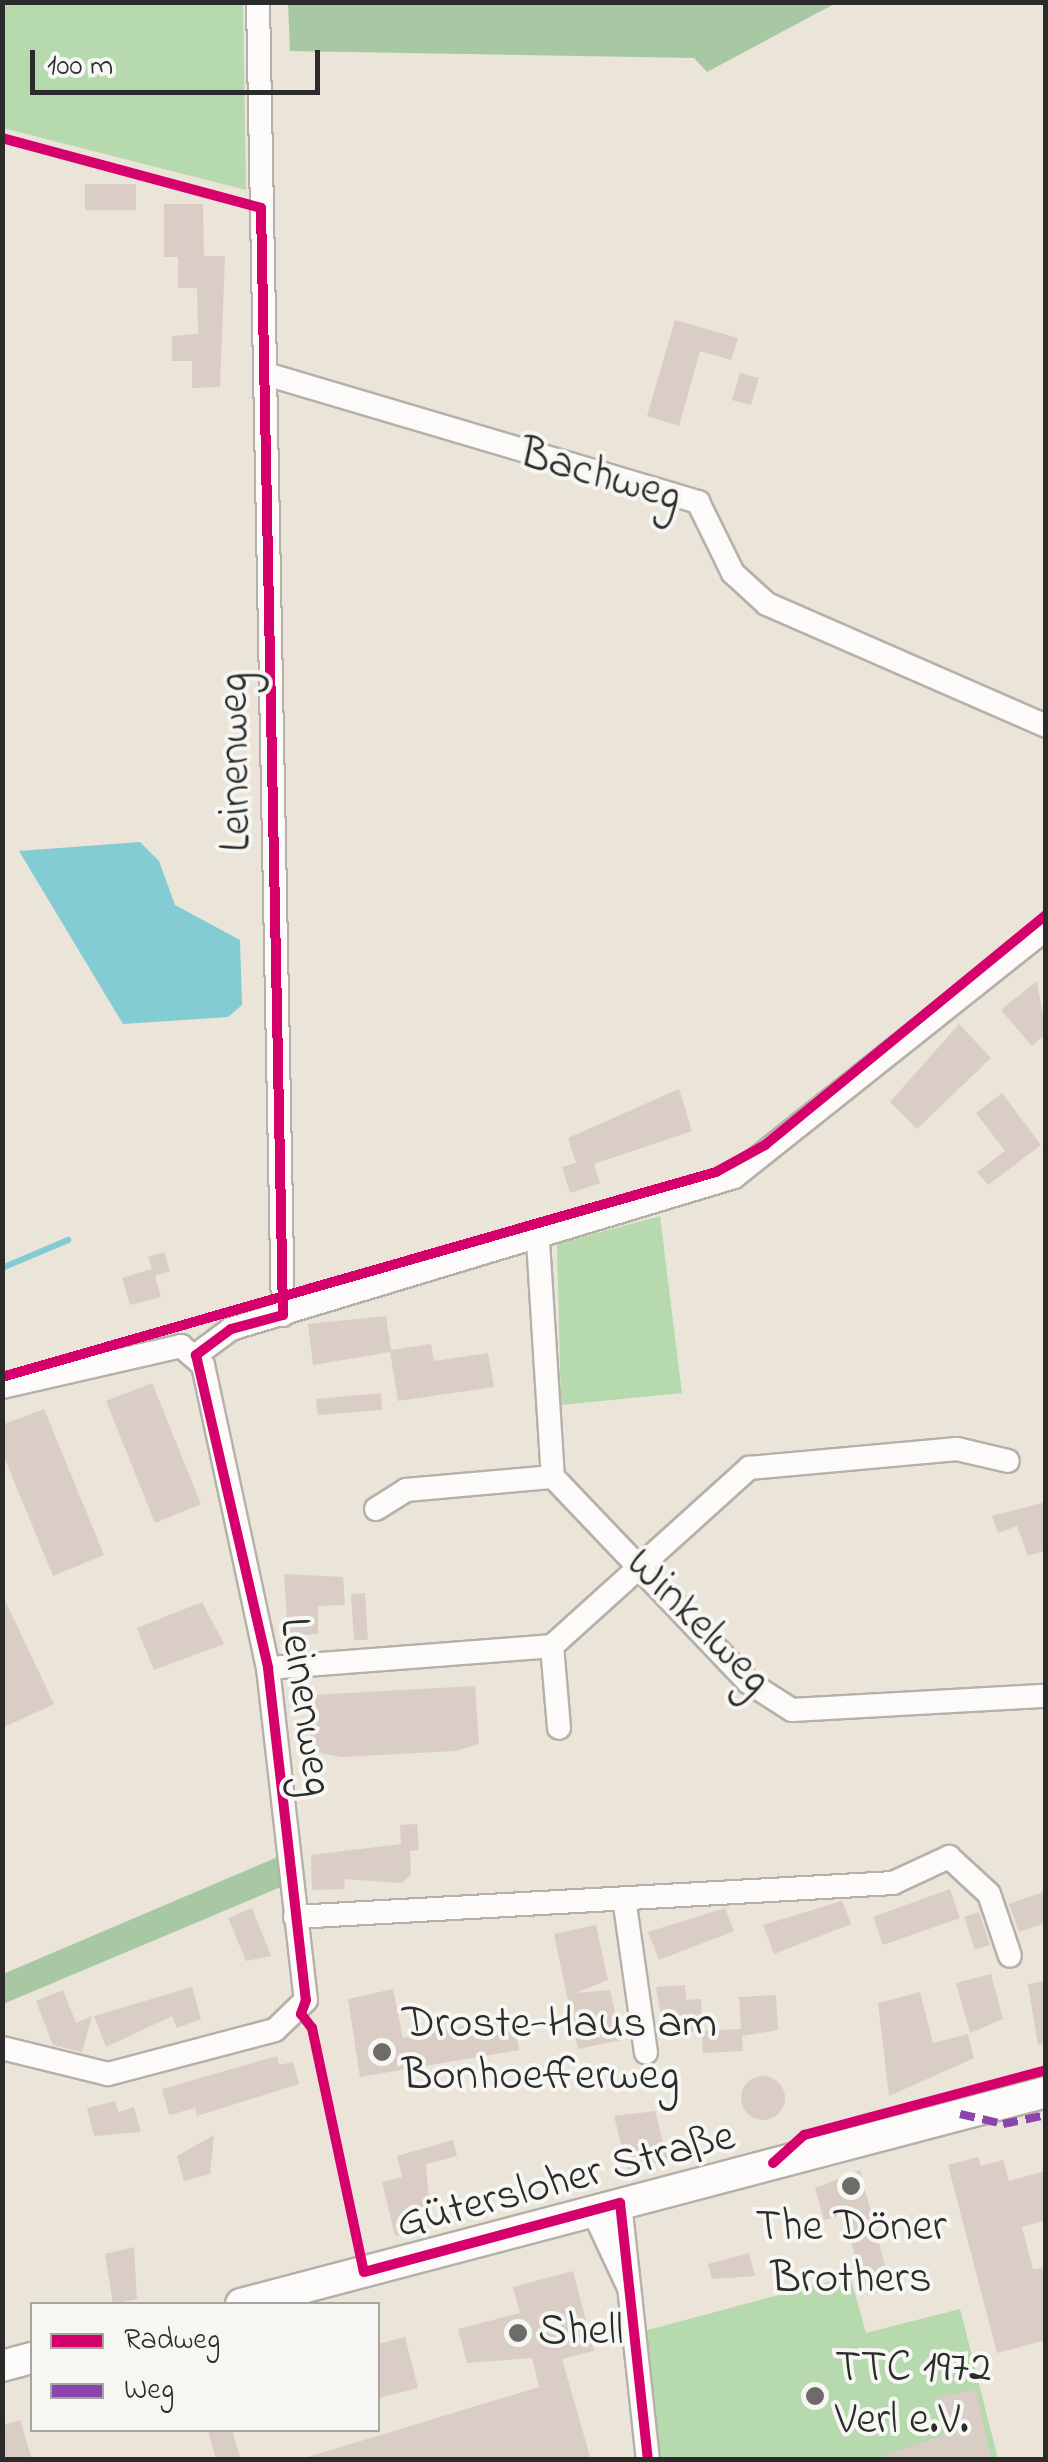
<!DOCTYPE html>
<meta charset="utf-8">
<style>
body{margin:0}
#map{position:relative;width:1048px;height:2462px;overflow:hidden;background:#eae4d9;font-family:"Indie Flower",sans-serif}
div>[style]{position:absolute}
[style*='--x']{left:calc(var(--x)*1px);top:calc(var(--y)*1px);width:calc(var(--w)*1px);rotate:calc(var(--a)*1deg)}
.green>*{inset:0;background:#b6d9ae}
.forest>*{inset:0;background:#a7c8a3}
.water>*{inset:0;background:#83ccd3}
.stream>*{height:6px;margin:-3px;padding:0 3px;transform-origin:3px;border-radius:3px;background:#83ccd3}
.building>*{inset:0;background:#dacdc5}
.round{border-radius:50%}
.roads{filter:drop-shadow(2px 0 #b5b1aa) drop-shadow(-2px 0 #b5b1aa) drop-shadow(0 2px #b5b1aa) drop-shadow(0 -2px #b5b1aa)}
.street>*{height:22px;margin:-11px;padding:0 11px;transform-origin:11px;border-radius:11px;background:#fcfbf9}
.secondary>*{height:30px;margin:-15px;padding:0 15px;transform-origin:15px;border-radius:15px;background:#fcfbf9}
.quiet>*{height:8px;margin-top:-4px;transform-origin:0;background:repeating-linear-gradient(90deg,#8e44ad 0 15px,transparent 0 23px)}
.cycleway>*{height:10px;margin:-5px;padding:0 5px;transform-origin:5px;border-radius:5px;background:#d6006c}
.dots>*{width:28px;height:28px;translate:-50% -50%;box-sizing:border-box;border:5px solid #f6f6f2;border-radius:50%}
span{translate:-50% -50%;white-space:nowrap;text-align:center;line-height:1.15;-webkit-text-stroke:8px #f6f6f2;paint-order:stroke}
.street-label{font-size:45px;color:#2b2b2b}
.poi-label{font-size:45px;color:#2b2b2b}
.left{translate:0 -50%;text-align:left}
.frame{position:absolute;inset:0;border:5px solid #2b2b2b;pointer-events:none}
.legend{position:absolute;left:30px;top:2302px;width:350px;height:130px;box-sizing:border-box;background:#f6f6f2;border:2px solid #a5a5a2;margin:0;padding:12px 18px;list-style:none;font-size:30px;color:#2b2b2b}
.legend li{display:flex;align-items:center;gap:20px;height:50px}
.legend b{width:50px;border:2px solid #a5a5a2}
.scale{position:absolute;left:30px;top:50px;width:290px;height:45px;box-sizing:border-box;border:5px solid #2b2b2b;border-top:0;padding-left:12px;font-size:30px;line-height:35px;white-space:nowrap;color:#2b2b2b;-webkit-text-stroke:8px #f6f6f2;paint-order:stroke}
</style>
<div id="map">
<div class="green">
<i style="clip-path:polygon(2px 3px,243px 3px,246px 190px,3px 128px)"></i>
<i style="clip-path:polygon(660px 1216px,682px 1393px,561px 1405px,557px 1244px)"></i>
<i style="clip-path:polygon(850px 2276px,866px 2333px,960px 2309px,998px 2459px,657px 2459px,640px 2332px)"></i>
</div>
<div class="forest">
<i style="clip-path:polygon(288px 3px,288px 2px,836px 3px,707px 72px,694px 58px,290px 51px)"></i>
<i style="clip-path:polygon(280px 1856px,283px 1886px,3px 2004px,3px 1974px)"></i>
</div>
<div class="water">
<i style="clip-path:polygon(140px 842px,159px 861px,175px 905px,240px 940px,242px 1005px,228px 1017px,123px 1024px,19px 851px)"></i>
</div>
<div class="stream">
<i style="--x:2;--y:1268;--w:72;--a:-23"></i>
</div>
<div class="building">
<i style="clip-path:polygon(85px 184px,136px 184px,136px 210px,85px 210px)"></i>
<i style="clip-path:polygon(164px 204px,203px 204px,204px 256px,225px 256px,220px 387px,192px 388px,192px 361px,172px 361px,172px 336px,198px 334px,197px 288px,178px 288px,178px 257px,164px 257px)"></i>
<i style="clip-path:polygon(675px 320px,738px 338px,731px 360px,700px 351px,679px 426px,647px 416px)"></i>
<i style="clip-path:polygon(740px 373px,759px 378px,751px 405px,732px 400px)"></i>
<i style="clip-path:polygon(1037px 981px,1046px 1034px,1032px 1046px,1001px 1010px)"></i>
<i style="clip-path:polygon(959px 1024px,991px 1058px,917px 1129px,890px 1102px)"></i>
<i style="clip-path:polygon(679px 1089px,692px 1131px,594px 1164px,600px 1183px,570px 1193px,562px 1167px,576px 1163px,568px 1138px)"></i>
<i style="clip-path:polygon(1002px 1093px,1041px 1145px,988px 1185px,977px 1172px,1005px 1151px,976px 1113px)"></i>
<i style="clip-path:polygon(164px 1252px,170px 1271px,155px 1276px,161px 1297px,130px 1305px,122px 1278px,152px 1269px,148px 1257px)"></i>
<i style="clip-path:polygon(386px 1316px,391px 1350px,431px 1344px,434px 1361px,488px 1353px,494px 1387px,398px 1401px,390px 1352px,313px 1365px,308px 1324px)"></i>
<i style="clip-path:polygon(152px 1383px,201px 1504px,155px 1523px,106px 1401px)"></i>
<i style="clip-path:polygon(381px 1393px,382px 1410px,318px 1415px,316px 1399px)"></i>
<i style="clip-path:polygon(44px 1409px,104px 1555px,53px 1576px,2px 1452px,2px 1425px)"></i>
<i style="clip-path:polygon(1046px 1502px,1046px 1550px,1028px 1556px,1017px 1526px,998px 1533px,992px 1516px)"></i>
<i style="clip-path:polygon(284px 1574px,343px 1577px,345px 1605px,318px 1606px,318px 1634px,288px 1636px)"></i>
<i style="clip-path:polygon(365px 1593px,368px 1640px,354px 1640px,351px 1594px)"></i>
<i style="clip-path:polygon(2px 1594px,54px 1704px,2px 1728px)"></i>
<i style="clip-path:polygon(202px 1602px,224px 1644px,154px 1670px,137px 1628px)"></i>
<i style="clip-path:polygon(475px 1686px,479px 1744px,455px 1751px,341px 1757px,316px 1752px,310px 1733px,313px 1695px)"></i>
<i style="clip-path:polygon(417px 1824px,419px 1850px,410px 1851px,411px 1875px,402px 1883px,344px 1879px,345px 1889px,312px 1890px,311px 1855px,401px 1844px,400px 1825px)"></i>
<i style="clip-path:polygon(950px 1889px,960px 1918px,883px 1945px,873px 1917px)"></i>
<i style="clip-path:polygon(1046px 1891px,1046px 1923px,1019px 1932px,1009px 1904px)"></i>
<i style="clip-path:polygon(842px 1901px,851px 1924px,774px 1954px,763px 1925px)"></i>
<i style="clip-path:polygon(252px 1908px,271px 1956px,246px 1961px,228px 1918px)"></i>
<i style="clip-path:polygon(725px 1908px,734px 1931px,659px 1960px,648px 1932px)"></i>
<i style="clip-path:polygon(979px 1912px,990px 1945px,975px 1950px,964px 1917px)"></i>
<i style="clip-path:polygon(596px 1925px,608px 1980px,575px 1993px,610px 1990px,621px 2040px,578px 2049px,554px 1934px)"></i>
<i style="clip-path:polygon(991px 1974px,1003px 2019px,970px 2033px,956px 1983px)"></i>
<i style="clip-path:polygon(1046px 1981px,1046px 2044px,1038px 2045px,1028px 1984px)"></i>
<i style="clip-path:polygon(685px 1985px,686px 2000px,701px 1999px,703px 2031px,741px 2029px,739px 1997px,776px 1995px,778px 2030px,742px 2036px,743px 2051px,703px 2053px,702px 2031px,664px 2033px,656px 1987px)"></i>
<i style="clip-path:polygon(192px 1987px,201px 2019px,177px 2028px,172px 2016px,106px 2047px,94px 2016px)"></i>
<i style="clip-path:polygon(393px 1989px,403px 2038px,513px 2016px,519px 2050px,360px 2077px,348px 1999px)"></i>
<i style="clip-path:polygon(63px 1990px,76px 2023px,92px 2016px,82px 2052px,53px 2045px,36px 2001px)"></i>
<i style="clip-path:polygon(920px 1992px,933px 2043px,968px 2034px,974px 2058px,889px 2096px,878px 2003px)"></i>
<i style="clip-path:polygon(277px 2056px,279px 2065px,293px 2062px,299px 2084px,197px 2116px,195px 2108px,169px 2115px,162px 2089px)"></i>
<i class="round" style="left:741px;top:2076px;width:44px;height:44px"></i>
<i style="clip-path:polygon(115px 2101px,118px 2112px,134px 2107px,141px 2132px,94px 2136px,87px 2108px)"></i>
<i style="clip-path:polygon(655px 2111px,668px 2160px,628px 2171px,614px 2116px)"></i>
<i style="clip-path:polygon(214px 2135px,210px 2174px,184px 2181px,177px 2156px)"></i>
<i style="clip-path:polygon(453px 2140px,457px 2156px,426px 2164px,431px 2227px,395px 2236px,382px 2182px,402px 2177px,397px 2156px)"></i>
<i style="clip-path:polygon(978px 2157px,981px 2166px,1003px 2160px,1009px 2181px,1046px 2171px,1046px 2220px,1022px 2227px,1033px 2269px,1046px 2268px,1046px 2340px,997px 2353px,948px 2165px)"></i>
<i style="clip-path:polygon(860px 2170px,891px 2289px,867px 2295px,843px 2215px,824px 2220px,815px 2188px)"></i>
<i style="clip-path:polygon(134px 2247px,137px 2299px,113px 2304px,105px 2254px)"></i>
<i style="clip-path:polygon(749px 2253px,755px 2276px,712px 2279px,708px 2264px)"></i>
<i style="clip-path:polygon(573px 2271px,594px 2351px,562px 2359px,591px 2460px,298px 2460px,539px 2387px,532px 2358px,467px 2363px,458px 2329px,520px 2313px,513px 2287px)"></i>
<i style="clip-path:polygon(405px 2337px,418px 2388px,378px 2398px,378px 2344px)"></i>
<i style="clip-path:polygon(976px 2390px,991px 2460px,870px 2460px,944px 2435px,934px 2398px)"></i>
<i style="clip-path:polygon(20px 2420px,32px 2460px,2px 2460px,2px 2425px)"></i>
<i style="clip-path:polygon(208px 2430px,232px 2430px,241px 2460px,216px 2460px)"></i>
</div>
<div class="roads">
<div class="street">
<i style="--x:258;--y:2;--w:1313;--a:88.91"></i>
<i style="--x:266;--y:374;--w:451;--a:16.5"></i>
<i style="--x:698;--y:502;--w:79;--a:63.8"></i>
<i style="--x:733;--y:573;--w:46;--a:42.4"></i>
<i style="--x:767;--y:604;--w:305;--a:23.6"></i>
<i style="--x:538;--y:1241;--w:236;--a:86.4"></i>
<i style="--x:196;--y:1355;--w:44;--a:-36.6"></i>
<i style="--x:231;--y:1329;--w:525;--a:-16.81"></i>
<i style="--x:734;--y:1177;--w:399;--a:-38.5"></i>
<i style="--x:2;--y:1387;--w:184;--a:-12.9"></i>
<i style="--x:181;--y:1346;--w:29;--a:41"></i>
<i style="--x:203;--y:1365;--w:310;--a:77.9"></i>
<i style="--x:268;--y:1668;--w:334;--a:83.5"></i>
<i style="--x:306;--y:2000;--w:43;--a:135.9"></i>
<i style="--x:275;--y:2030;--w:173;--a:165.2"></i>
<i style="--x:108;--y:2074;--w:109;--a:-166.2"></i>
<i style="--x:376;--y:1509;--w:36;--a:-32"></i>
<i style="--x:406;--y:1490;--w:148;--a:-5.1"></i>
<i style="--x:553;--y:1477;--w:283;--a:46.4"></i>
<i style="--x:748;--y:1682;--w:52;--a:32.5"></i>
<i style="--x:792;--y:1710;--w:254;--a:-3.2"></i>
<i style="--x:552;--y:1646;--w:82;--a:85.1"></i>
<i style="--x:268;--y:1668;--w:285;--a:-4.4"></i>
<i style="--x:552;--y:1646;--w:266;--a:-42.1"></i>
<i style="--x:749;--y:1468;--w:209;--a:-5.2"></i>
<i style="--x:957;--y:1449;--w:52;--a:13.2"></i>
<i style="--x:624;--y:1898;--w:156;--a:81.9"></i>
<i style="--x:295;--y:1917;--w:599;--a:-3.25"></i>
<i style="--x:893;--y:1883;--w:62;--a:-24.9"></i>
<i style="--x:949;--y:1857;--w:54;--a:42.8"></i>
<i style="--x:989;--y:1894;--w:65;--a:71.3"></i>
<i style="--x:620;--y:2203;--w:259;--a:83.8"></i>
<i style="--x:593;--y:2211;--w:83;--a:65"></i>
</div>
<div class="secondary">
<i style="--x:241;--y:2304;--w:832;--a:-14.75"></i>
<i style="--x:2;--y:2366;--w:31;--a:-15"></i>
</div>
</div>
<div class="quiet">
<i style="--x:960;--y:2114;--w:44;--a:13.1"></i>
<i style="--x:1003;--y:2124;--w:44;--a:-11.8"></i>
</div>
<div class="cycleway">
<i style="--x:2;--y:138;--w:268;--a:15.1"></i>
<i style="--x:261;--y:208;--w:1107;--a:88.86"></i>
<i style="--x:283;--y:1315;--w:54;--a:164.9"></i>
<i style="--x:231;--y:1329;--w:44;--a:143.4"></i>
<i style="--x:196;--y:1355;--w:321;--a:77"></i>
<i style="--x:268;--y:1668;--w:334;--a:83.5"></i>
<i style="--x:306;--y:2000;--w:15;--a:110"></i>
<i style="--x:301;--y:2014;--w:18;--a:52"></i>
<i style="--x:312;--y:2028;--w:249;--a:78"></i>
<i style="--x:364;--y:2272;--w:265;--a:-15.1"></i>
<i style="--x:620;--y:2203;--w:259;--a:83.8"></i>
<i style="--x:2;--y:1377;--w:743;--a:-16.02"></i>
<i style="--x:716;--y:1172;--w:56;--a:-28.9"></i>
<i style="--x:765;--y:1145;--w:363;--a:-39.3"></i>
<i style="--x:773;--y:2163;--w:42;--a:-42.1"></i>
<i style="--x:804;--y:2135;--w:251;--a:-15"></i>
</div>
<div class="dots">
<i style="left:382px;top:2052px;background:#6e6c68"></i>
<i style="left:851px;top:2186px;background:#6e6c68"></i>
<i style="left:518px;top:2333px;background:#6e6c68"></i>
<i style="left:815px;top:2396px;background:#6e6c68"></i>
</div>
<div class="street-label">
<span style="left:600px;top:477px;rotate:16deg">Bachweg</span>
<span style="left:237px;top:762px;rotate:-91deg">Leinenweg</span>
<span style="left:697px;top:1623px;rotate:45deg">Winkelweg</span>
<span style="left:304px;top:1707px;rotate:82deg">Leinenweg</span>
<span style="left:566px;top:2182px;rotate:-15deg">Gütersloher Straße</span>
</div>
<div class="poi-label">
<span class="left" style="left:402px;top:2052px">Droste-Haus am<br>Bonhoefferweg</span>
<span style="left:851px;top:2255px">The Döner<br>Brothers</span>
<span class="left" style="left:538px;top:2333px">Shell</span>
<span class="left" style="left:835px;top:2396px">TTC 1972<br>Verl e.V.</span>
</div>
<div class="frame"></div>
<ul class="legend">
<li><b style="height:12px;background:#d6006c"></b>Radweg</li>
<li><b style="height:12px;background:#8e44ad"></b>Weg</li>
</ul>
<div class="scale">100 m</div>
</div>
